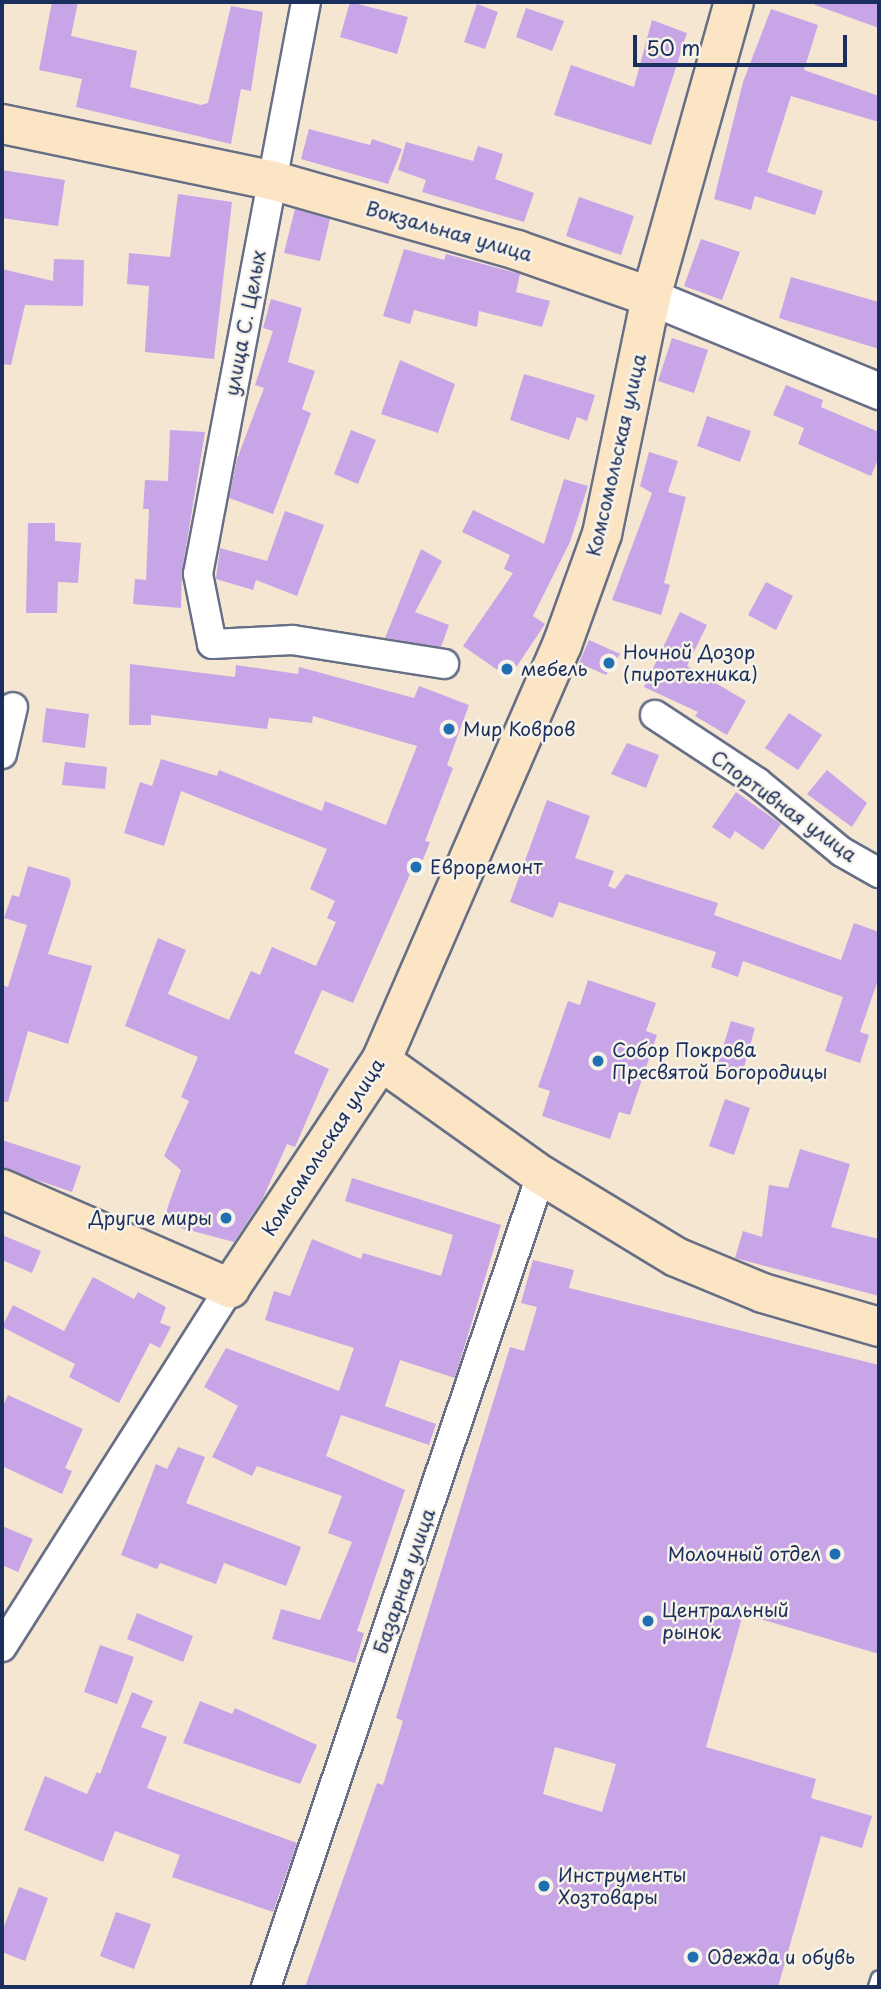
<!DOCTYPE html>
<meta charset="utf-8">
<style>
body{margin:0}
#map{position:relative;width:881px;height:1989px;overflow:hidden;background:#f4e6d1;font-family:"Playpen Sans",sans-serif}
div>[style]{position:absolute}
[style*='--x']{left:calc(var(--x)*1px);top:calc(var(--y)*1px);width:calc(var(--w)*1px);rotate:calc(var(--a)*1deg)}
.building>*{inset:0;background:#c8a5e7}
.roads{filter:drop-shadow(2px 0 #676f86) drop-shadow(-2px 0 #676f86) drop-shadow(0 2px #676f86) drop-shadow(0 -2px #676f86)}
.service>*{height:14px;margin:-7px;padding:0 7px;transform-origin:7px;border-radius:7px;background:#fff}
.minor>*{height:28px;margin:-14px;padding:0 14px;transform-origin:14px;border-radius:14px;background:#fff}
.tertiary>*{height:35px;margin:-17.5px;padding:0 17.5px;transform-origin:17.5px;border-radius:17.5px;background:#fff}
.secondary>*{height:38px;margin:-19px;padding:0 19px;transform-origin:19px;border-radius:19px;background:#fce5c4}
.dots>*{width:19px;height:19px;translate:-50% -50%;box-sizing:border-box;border:4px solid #f7f3e8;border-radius:50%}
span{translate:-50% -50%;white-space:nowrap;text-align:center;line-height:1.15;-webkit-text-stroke:5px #f7f3e8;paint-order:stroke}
.street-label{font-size:19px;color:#1b2f5e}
.poi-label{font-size:19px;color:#1b2f5e}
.left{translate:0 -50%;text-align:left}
.right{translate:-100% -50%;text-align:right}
.frame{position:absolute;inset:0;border:4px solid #1b2f5e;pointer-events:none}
.scale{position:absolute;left:633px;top:35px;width:214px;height:32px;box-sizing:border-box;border:4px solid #1b2f5e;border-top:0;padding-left:9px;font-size:21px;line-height:24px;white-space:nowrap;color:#1b2f5e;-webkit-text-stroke:5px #f7f3e8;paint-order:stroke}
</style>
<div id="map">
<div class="building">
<i style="clip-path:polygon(52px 2px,78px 2px,71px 36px,137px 51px,130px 87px,201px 105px,208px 103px,231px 6px,263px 12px,251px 91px,241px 89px,231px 144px,76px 107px,82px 79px,39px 70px)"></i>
<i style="clip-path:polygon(350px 2px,408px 17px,397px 54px,340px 37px)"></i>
<i style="clip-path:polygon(815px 2px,879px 2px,879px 28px,815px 5px)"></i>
<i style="clip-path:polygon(477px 4px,498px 12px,485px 49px,464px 42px)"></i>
<i style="clip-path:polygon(526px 8px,564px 21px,552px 51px,516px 37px)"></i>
<i style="clip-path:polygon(771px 9px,818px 25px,804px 70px,879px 96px,879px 122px,791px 96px,767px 172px,823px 191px,815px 215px,755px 196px,751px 210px,714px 199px,743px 82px)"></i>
<i style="clip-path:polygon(652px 20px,687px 33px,651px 145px,554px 115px,571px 65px,634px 87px)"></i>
<i style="clip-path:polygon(309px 129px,370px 145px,372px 139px,402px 149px,388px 184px,301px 159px)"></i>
<i style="clip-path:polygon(406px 142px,473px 161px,478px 146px,503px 154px,495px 179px,534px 193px,524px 222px,422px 192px,426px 180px,398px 170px)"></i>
<i style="clip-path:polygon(2px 170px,65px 180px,58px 226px,2px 218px)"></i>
<i style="clip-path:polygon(178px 194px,232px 202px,214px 359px,145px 352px,149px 286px,127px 284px,129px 253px,170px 257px)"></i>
<i style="clip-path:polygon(579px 197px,634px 216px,621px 255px,566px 236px)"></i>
<i style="clip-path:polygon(295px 209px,330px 219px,320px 261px,284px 253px)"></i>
<i style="clip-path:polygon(701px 239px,740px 252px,722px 300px,684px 286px)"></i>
<i style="clip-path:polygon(404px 249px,444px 260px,446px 254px,520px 274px,516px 292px,550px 301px,542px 327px,479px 311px,477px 327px,414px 310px,410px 324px,383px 316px)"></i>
<i style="clip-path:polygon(54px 259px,84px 260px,83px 306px,25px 305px,11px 365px,2px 364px,2px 269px,53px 281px)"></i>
<i style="clip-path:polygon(791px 277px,879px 302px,879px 349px,779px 318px)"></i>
<i style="clip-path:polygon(271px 299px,302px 308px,288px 362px,315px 371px,302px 409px,311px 413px,273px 514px,229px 498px,237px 459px,264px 388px,255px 385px,273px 331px,263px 328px)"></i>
<i style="clip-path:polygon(672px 338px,708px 350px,694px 393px,658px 381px)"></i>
<i style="clip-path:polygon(400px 360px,455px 384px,438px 433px,381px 414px)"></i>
<i style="clip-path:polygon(524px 374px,595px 395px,587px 421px,577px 417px,569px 440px,510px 420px)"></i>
<i style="clip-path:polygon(786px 385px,823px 400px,821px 407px,879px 432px,879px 457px,871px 476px,798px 444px,804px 428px,773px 415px)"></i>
<i style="clip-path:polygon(707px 416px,751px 431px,740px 462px,697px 446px)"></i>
<i style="clip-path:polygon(170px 430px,205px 432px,182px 571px,181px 608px,133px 604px,135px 579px,146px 580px,149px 509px,143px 509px,145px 480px,168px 481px)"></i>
<i style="clip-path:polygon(351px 430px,376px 440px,358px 484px,334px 474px)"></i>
<i style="clip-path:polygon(649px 452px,678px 461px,668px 492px,686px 497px,664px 583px,670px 585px,661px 615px,612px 600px,652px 493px,640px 486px)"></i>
<i style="clip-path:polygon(564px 479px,588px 486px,570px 542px,533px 616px,545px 624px,509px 678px,463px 646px,513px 573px,504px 569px,510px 555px,462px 532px,473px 510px,544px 544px)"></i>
<i style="clip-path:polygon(285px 511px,324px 525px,297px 596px,256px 580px,253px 590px,216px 579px,220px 548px,267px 561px)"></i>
<i style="clip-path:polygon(28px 523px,55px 523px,55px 541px,81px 543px,78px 583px,58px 582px,57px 613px,26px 613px)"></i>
<i style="clip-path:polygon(421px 549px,442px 561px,415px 612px,449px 625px,441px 647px,385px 638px)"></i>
<i style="clip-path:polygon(766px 582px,793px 596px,776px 630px,748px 615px)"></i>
<i style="clip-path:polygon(680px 612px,707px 625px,687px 666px,746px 701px,727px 735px,695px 716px,698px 712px,644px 687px)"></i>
<i style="clip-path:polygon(589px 640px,620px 654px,606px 675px,579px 663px)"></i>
<i style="clip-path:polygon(130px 664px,235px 677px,236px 665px,298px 674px,299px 667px,414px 698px,419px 686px,469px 705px,447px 765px,453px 768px,425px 841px,430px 842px,416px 877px,410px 874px,353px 1003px,322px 990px,294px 1053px,329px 1069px,295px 1147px,287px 1144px,263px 1198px,234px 1242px,162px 1223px,181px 1170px,164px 1156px,189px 1101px,181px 1097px,198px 1057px,125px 1026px,158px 938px,186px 950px,168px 994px,229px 1020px,251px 971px,260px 975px,272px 947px,316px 966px,336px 922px,327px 918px,335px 901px,310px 889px,327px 849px,181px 791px,164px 846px,124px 833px,140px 782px,152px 786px,161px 759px,217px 776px,219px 770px,322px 811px,325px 801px,386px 825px,417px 746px,313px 716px,312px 723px,269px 718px,267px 729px,151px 715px,151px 725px,129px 725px)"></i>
<i style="clip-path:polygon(46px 708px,89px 714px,85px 748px,42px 742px)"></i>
<i style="clip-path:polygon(789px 713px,822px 735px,798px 770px,765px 748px)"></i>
<i style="clip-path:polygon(627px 743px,659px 755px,646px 788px,611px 774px)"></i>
<i style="clip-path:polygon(65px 762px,107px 767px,105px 789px,62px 785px)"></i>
<i style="clip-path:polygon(827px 770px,867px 803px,852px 827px,807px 794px)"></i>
<i style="clip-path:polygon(736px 792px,781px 824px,763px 850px,735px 831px,730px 839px,712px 827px)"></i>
<i style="clip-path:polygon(547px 800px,590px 816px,575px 858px,614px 871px,608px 886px,615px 889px,626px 874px,718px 903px,714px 915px,841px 960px,854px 923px,879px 932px,879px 977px,860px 1032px,869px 1035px,860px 1063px,825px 1051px,843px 997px,743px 961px,738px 977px,711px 967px,716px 952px,559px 902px,553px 918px,510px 902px)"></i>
<i style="clip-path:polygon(28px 866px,69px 878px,71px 883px,48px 954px,92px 966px,68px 1044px,28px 1031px,8px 1102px,2px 1101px,2px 985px,8px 987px,27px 925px,4px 918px,12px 895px,19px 897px)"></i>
<i style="clip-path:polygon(588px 980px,656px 1003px,646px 1031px,657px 1035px,630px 1115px,619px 1112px,610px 1139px,542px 1116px,550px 1091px,538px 1087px,568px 1001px,580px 1005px)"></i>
<i style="clip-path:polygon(731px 1021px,755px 1028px,741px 1078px,716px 1070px)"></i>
<i style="clip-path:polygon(725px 1099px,750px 1108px,734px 1155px,709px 1146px)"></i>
<i style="clip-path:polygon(2px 1140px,81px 1166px,72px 1192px,2px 1168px)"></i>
<i style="clip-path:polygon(800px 1149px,850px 1164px,831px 1227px,879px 1239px,879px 1296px,735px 1258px,743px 1231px,762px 1237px,769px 1185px,788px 1188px)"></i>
<i style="clip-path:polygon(352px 1178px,501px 1225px,455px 1378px,400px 1360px,385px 1406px,436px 1424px,429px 1445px,341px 1415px,326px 1456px,405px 1490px,357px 1631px,364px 1633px,355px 1663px,272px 1639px,281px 1609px,320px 1620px,352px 1542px,328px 1533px,342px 1496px,257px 1466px,252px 1476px,212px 1457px,238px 1406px,204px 1387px,226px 1348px,339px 1391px,354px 1348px,265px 1320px,274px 1291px,290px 1296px,312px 1239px,361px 1259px,363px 1253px,441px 1276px,453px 1235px,345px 1201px)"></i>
<i style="clip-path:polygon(2px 1235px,41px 1251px,32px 1273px,2px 1260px)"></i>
<i style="clip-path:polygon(evenodd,533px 1260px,574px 1270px,569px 1288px,879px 1365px,879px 1654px,743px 1614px,706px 1747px,816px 1779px,811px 1798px,872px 1816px,862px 1848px,821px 1836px,778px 1987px,305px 1987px,377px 1783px,383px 1785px,403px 1721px,396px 1718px,510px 1347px,524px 1351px,537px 1307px,521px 1303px,533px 1260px,555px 1747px,616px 1764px,602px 1812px,543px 1794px,555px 1747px)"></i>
<i style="clip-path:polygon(93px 1277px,134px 1299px,138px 1292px,166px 1307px,160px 1323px,171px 1327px,160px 1348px,150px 1343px,119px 1403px,69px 1377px,75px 1364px,2px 1327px,13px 1305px,64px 1331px)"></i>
<i style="clip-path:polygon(8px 1395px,83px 1429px,65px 1468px,72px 1471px,62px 1494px,2px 1466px,2px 1408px)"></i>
<i style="clip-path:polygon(178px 1447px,205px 1457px,186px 1503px,301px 1547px,286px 1586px,224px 1563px,216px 1584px,160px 1563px,157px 1569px,121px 1555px,156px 1464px,167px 1469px)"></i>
<i style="clip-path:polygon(2px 1526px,33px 1539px,18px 1572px,2px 1565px)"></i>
<i style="clip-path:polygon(137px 1613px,193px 1636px,183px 1662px,127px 1639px)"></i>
<i style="clip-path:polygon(100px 1645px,134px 1657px,117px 1704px,84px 1692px)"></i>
<i style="clip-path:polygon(132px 1692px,153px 1701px,141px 1727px,167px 1737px,147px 1788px,297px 1843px,273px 1912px,172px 1877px,180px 1855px,115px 1831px,103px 1862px,24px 1830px,45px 1776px,87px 1794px,97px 1772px,100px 1774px)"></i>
<i style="clip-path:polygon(200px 1701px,232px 1714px,235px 1708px,317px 1745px,300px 1784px,183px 1743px)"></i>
<i style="clip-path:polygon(19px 1887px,48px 1898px,25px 1961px,2px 1952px,2px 1932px)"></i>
<i style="clip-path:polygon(116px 1912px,151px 1924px,134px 1969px,100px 1956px)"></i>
</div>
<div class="roads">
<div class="service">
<i style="--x:876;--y:1987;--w:9;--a:-72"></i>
</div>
<div class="minor">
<i style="--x:306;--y:2;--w:582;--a:100.69"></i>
<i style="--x:198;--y:574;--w:71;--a:78.7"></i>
<i style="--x:212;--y:644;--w:81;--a:-2.8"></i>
<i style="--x:293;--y:640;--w:153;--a:9"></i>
<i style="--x:655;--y:715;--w:122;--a:33.3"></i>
<i style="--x:757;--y:782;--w:110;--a:39.5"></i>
<i style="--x:842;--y:852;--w:43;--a:29.6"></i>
<i style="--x:2;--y:754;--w:48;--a:-76.8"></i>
<i style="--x:2;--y:1647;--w:425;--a:-57.6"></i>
<i style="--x:266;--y:1987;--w:857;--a:-71.29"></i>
</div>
<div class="tertiary">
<i style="--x:651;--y:297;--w:247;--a:22.4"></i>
</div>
<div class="secondary">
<i style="--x:2;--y:124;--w:275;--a:11.8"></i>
<i style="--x:271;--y:180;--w:256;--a:15.9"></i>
<i style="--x:517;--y:250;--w:142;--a:19.3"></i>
<i style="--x:381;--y:1061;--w:196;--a:35.5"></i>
<i style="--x:541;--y:1175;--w:158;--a:31.3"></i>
<i style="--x:676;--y:1257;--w:94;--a:22.5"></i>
<i style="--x:763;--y:1293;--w:121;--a:16.3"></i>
<i style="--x:2;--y:1189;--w:249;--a:23.5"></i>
<i style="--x:230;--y:1288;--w:273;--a:-56.4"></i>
<i style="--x:381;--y:1061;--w:454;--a:-66.5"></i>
<i style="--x:562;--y:645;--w:118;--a:-70.2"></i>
<i style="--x:602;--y:534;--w:242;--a:-78.3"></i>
<i style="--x:651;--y:297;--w:306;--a:-74.3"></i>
</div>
</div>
<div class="dots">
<i style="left:609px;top:663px;background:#1f6fb2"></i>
<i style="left:507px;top:669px;background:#1f6fb2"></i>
<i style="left:449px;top:729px;background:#1f6fb2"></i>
<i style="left:416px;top:867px;background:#1f6fb2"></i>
<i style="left:598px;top:1061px;background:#1f6fb2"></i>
<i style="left:226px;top:1218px;background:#1f6fb2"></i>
<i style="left:835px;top:1554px;background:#1f6fb2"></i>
<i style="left:648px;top:1621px;background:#1f6fb2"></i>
<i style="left:544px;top:1886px;background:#1f6fb2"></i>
<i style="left:693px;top:1957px;background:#1f6fb2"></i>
</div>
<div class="street-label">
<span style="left:449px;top:231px;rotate:16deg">Вокзальная улица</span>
<span style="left:245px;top:323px;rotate:-79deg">улица С. Целых</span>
<span style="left:616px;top:455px;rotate:-77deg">Комсомольская улица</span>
<span style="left:784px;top:806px;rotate:36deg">Спортивная улица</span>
<span style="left:323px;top:1147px;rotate:-57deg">Комсомольская улица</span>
<span style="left:404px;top:1581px;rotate:-71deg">Базарная улица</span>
</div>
<div class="poi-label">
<span class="left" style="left:623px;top:663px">Ночной Дозор<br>(пиротехника)</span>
<span class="left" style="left:521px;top:669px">мебель</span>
<span class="left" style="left:463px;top:729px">Мир Ковров</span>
<span class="left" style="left:430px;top:867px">Евроремонт</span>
<span class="left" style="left:612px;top:1061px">Собор Покрова<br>Пресвятой Богородицы</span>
<span class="right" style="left:212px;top:1218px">Другие миры</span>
<span class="right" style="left:821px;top:1554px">Молочный отдел</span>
<span class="left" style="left:662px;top:1621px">Центральный<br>рынок</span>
<span class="left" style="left:558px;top:1886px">Инструменты<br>Хозтовары</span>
<span class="left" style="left:707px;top:1957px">Одежда и обувь</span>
</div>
<div class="frame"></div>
<div class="scale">50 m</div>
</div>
